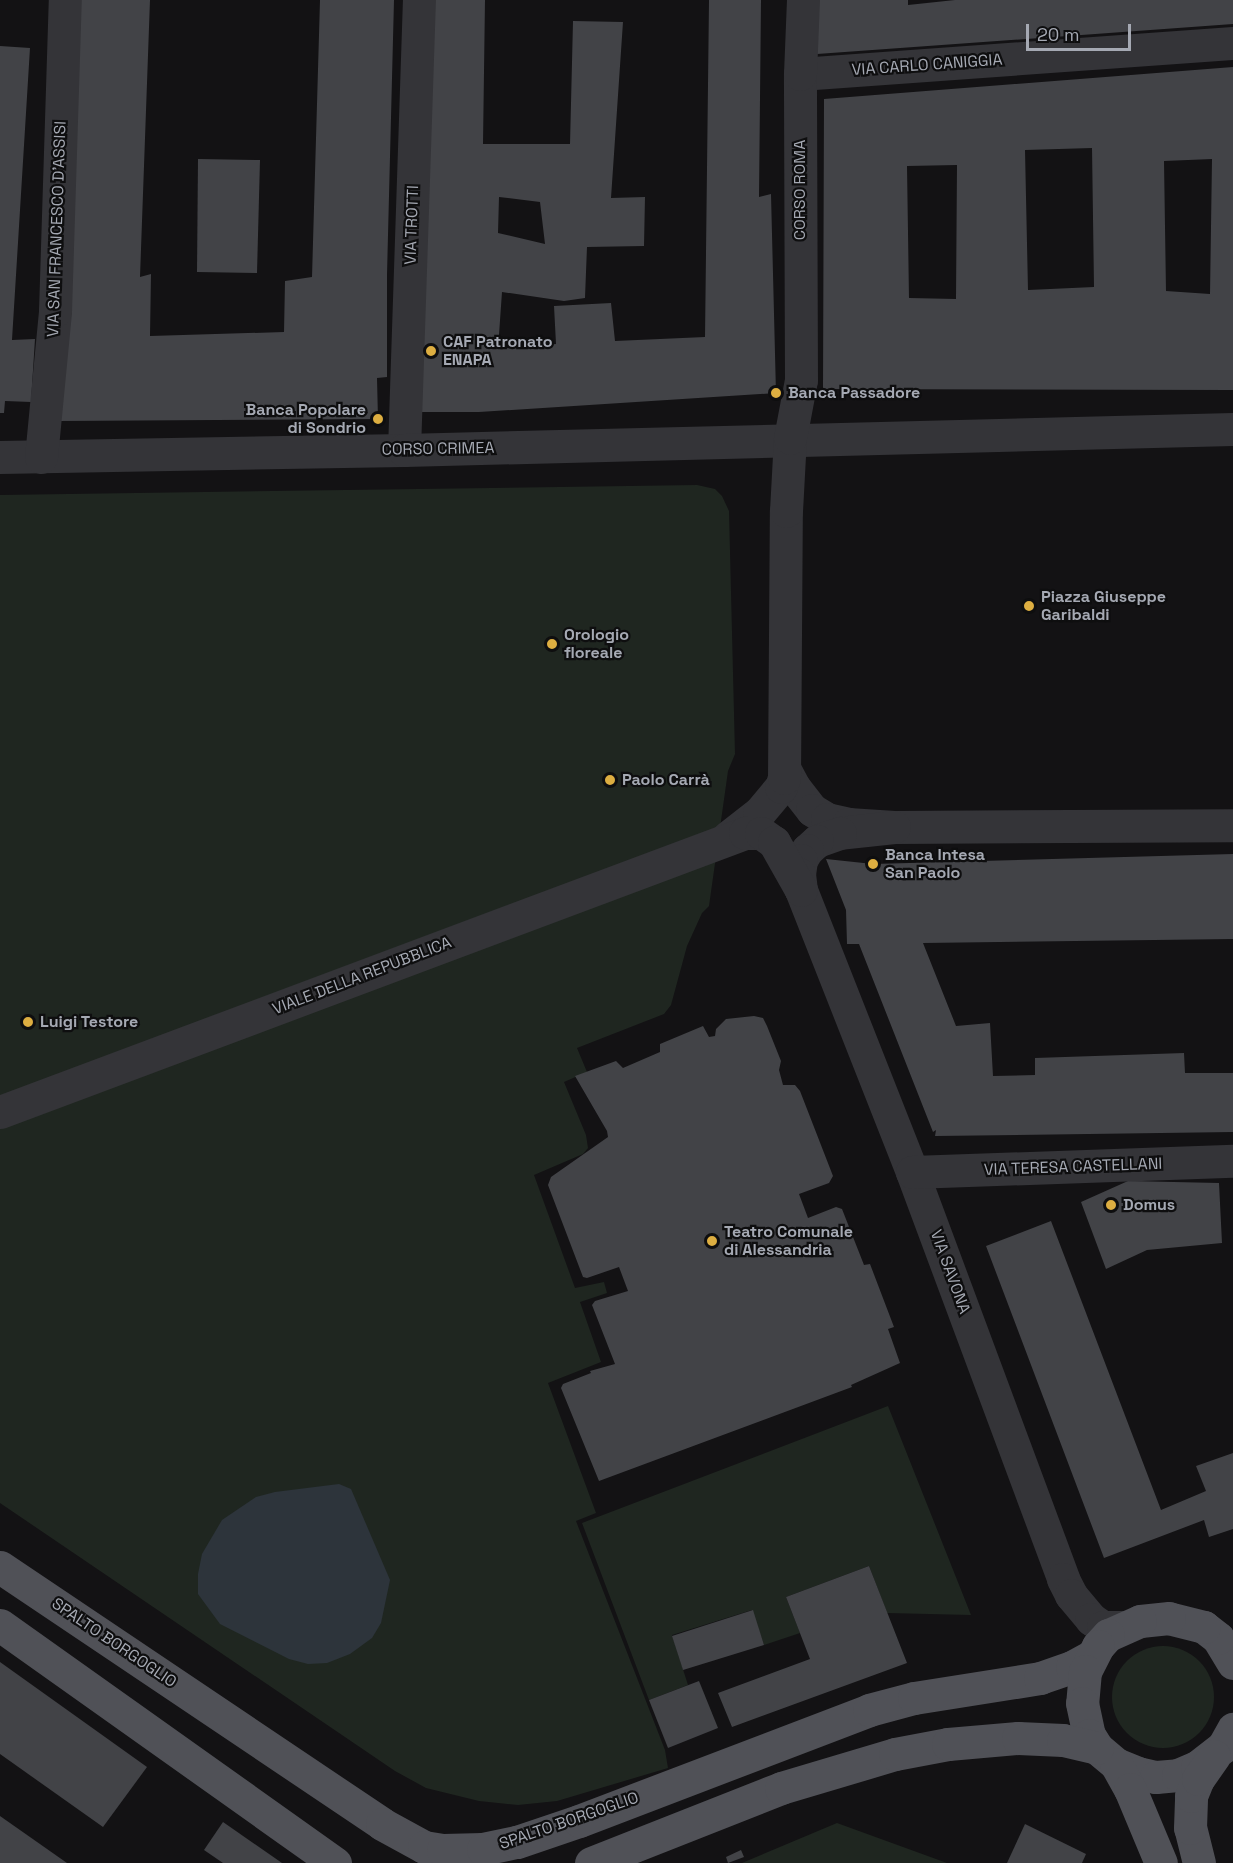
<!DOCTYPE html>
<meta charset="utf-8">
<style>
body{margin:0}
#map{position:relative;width:1233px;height:1863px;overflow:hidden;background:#131214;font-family:"Space Grotesk",sans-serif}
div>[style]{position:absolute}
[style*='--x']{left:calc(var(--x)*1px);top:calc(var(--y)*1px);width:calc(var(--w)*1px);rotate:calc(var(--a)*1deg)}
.green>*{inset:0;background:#1f2620}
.round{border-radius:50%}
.water>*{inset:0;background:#2d343b}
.building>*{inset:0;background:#424347}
.minor>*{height:33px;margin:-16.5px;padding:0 16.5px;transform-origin:16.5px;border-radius:16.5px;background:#343438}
.major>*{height:33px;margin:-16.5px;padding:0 16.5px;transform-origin:16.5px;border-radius:16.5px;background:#505157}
.dots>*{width:16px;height:16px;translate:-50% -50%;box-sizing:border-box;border:3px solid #0e0e0f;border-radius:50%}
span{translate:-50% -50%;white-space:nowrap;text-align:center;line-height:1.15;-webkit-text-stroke:4.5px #0e0e0f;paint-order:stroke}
.street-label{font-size:16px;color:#a5a9b3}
.poi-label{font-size:16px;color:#a5a9b3;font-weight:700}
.left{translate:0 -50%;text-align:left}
.right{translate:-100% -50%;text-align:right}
.scale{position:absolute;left:1026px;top:24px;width:105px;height:27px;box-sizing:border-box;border:3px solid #a5a9b3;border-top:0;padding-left:8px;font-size:18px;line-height:21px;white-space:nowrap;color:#a5a9b3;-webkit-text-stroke:4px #0e0e0f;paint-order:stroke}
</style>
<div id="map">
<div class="green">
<i style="clip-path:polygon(697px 485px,715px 489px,722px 496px,729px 511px,735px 754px,728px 771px,709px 906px,702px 913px,687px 946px,671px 1005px,664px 1014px,577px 1048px,587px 1072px,564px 1082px,586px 1135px,588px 1148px,583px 1154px,534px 1175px,575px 1288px,604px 1282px,607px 1293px,580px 1302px,601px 1362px,548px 1383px,596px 1513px,576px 1521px,665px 1750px,668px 1768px,557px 1801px,518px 1805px,479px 1801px,426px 1788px,395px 1771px,0 1503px,0 495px)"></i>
<i style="clip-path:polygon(888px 1406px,971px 1615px,887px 1613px,869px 1566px,786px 1597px,800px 1633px,764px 1645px,752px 1610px,672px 1635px,688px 1685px,649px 1700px,582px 1523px)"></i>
<i class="round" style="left:1112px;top:1646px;width:102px;height:102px"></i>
<i style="clip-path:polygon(837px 1823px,947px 1863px,742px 1863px)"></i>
</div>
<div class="water">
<i style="clip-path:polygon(339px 1484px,351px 1489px,390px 1580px,381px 1623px,372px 1638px,350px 1654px,327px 1663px,308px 1664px,289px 1659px,220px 1624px,198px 1594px,198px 1574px,202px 1554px,222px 1520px,256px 1497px,275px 1492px)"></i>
</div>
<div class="building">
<i style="clip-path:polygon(76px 0,150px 0,140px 277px,151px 274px,150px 336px,284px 332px,285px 281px,312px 277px,320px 0,394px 0,387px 275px,387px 377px,377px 378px,378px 419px,58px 421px)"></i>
<i style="clip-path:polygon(evenodd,428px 0,485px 0,483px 144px,570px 144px,573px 21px,623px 22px,611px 198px,645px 197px,644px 246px,587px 247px,585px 298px,564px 301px,502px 292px,498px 349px,556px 344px,554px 306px,611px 303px,615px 341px,705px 337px,709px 0,761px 0,759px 197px,771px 194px,776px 393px,479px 412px,421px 412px,428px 0,499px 197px,540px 202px,545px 244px,498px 233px,499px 197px)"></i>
<i style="clip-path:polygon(818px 0,908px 0,908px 5px,955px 0,1233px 0,1233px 24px,817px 54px)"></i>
<i style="clip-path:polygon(0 46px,30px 48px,12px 340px,35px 339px,31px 402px,5px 401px,4px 413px,0 413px)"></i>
<i style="clip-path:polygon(evenodd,1233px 67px,1233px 390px,823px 389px,824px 99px,1233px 67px,1092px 148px,1094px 287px,1028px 290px,1025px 150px,1092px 148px,1233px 67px,1212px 159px,1210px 294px,1166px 291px,1164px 161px,1212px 159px,1233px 67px,957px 165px,956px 299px,909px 298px,907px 166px,957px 165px)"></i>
<i style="clip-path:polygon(198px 159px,260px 160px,257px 273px,197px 272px)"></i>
<i style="clip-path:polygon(1233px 854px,1233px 939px,923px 943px,956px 1026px,990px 1023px,993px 1076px,1035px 1075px,1035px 1058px,1184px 1053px,1185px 1073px,1233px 1073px,1233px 1132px,935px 1136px,936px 1130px,933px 1132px,859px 944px,847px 944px,846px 910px,826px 859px,873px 864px)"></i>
<i style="clip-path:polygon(754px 1016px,763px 1018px,767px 1026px,781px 1061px,779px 1070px,783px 1085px,795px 1085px,800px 1091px,833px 1176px,829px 1183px,799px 1194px,808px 1218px,836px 1207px,842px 1209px,864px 1265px,870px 1264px,894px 1327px,888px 1329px,900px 1363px,851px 1385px,852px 1387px,599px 1481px,561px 1388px,563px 1384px,591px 1373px,590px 1371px,615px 1364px,592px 1305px,595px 1301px,628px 1291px,619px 1267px,587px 1278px,583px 1277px,548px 1185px,551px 1177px,608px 1137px,607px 1131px,575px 1076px,616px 1061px,623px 1068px,660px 1052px,660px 1044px,703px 1026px,709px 1037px,715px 1036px,716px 1029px,726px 1019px)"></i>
<i style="clip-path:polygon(1128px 1181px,1219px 1183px,1222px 1243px,1147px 1250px,1106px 1269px,1081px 1202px)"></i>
<i style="clip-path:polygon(1051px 1221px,1161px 1510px,1206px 1491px,1196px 1466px,1233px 1453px,1233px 1529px,1209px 1537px,1204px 1520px,1104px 1558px,986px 1246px)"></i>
<i style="clip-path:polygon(869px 1566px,907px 1663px,732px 1727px,718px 1693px,810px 1659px,786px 1597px)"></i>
<i style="clip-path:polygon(753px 1610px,764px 1645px,683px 1670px,672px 1636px)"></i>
<i style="clip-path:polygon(0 1662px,147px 1767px,103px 1827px,0 1754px)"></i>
<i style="clip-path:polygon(699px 1681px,718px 1728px,668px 1748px,649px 1700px)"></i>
<i style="clip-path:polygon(0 1816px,67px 1863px,0 1863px)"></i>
<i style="clip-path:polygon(223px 1822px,282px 1863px,223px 1863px,204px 1850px)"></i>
<i style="clip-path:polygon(1025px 1824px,1086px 1854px,1082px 1863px,1007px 1863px)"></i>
<i style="clip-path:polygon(741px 1850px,744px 1857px,728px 1863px,726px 1857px)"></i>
</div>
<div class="minor">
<i style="--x:800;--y:74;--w:434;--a:-4.1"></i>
<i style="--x:404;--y:450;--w:450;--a:-88.1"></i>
<i style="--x:0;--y:457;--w:404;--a:-1"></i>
<i style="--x:404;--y:450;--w:829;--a:-1.45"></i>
<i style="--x:41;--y:457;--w:147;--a:-84.5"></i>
<i style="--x:55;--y:311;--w:311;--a:-88.2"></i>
<i style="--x:785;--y:770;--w:19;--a:62"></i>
<i style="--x:794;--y:787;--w:29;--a:52"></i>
<i style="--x:812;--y:810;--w:17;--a:31"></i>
<i style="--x:827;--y:819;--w:22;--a:13"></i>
<i style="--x:848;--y:824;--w:46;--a:3.7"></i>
<i style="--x:894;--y:827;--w:339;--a:-0.3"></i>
<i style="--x:894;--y:827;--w:54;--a:173.7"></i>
<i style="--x:840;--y:833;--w:24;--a:161"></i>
<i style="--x:817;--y:841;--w:13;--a:138"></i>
<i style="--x:807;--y:850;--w:12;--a:121"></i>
<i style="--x:801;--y:860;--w:14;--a:98"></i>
<i style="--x:799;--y:874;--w:16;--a:83"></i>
<i style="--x:801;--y:890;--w:303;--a:68.5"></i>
<i style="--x:912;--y:1172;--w:434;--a:69.6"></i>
<i style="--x:1063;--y:1579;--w:18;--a:63"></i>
<i style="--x:1071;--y:1595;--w:31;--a:50"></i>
<i style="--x:1091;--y:1619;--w:14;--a:34"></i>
<i style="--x:1103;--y:1627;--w:20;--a:0"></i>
<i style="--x:728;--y:837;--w:39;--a:-38"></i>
<i style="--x:759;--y:813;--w:34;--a:-50"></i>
<i style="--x:781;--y:787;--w:9;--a:-72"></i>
<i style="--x:784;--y:778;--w:267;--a:-89.6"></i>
<i style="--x:786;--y:511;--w:73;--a:-86.9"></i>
<i style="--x:790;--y:438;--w:59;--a:-79.3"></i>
<i style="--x:801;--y:380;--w:306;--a:-90.2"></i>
<i style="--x:800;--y:74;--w:74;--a:-87.7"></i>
<i style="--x:0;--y:1112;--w:796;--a:-20.53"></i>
<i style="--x:745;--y:833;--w:16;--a:0"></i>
<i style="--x:761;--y:833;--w:16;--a:35"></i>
<i style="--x:774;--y:842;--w:55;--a:60.6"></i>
<i style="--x:912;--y:1172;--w:321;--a:-2"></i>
</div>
<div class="major">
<i style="--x:0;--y:1567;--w:460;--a:33.9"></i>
<i style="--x:382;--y:1824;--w:48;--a:28.7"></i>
<i style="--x:424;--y:1847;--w:19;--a:9"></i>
<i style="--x:443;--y:1850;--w:40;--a:-1.4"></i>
<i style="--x:483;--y:1849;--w:35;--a:-12"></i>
<i style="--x:517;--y:1842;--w:65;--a:-18.7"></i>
<i style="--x:579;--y:1821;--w:311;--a:-20.9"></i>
<i style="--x:869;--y:1710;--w:47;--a:-14.9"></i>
<i style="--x:914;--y:1698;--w:128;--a:-9"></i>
<i style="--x:1040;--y:1678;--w:34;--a:-19"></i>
<i style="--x:1072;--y:1667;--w:23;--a:-29"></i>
<i style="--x:0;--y:1625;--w:411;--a:35.4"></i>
<i style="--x:1233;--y:1663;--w:29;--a:-121"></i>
<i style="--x:1218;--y:1638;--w:18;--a:-142"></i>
<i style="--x:1204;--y:1627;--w:36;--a:-166"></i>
<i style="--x:1169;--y:1618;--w:29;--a:174"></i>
<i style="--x:1140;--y:1621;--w:35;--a:156"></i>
<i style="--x:1108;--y:1635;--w:15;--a:132"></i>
<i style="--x:1098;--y:1646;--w:28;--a:117"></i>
<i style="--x:1085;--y:1671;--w:32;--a:95"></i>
<i style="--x:1082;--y:1703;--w:33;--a:78"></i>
<i style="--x:1089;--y:1735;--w:15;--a:58"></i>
<i style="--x:1097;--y:1748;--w:25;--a:40"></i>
<i style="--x:1116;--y:1764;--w:24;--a:22"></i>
<i style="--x:1138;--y:1773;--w:18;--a:13"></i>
<i style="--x:1156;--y:1777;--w:22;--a:-5"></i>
<i style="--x:1178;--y:1775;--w:21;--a:-23"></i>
<i style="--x:1197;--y:1767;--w:33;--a:-38"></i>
<i style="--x:1223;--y:1747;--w:21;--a:-61"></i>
<i style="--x:1116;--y:1764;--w:29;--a:61"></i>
<i style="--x:1130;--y:1789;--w:80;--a:67.3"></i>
<i style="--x:591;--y:1863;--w:204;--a:-21.5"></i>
<i style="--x:781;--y:1788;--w:119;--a:-16.6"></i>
<i style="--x:895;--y:1754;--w:54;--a:-10.7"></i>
<i style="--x:948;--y:1744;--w:70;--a:-4.9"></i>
<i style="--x:1018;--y:1738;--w:45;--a:2.5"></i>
<i style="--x:1063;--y:1740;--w:35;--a:13"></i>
<i style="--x:1199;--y:1863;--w:36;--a:-104"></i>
<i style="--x:1190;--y:1828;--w:32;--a:-88"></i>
<i style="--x:1191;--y:1796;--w:18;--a:-68"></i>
<i style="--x:1198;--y:1779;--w:28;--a:-55"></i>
</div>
<div class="dots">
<i style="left:431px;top:351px;background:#ddae41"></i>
<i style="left:776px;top:393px;background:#ddae41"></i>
<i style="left:378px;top:419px;background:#ddae41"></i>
<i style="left:1029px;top:606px;background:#ddae41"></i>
<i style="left:552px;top:644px;background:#ddae41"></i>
<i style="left:610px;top:780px;background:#ddae41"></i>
<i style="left:873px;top:864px;background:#ddae41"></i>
<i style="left:28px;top:1022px;background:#ddae41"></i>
<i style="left:1111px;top:1205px;background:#ddae41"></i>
<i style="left:712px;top:1241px;background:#ddae41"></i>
</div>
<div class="street-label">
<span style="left:927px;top:65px;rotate:-4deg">VIA CARLO CANIGGIA</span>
<span style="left:800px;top:190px;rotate:-90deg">CORSO ROMA</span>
<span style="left:412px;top:225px;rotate:-88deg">VIA TROTTI</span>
<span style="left:57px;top:229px;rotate:-88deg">VIA SAN FRANCESCO D'ASSISI</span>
<span style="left:438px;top:449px;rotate:-1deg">CORSO CRIMEA</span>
<span style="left:362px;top:976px;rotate:-21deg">VIALE DELLA REPUBBLICA</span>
<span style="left:1073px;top:1167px;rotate:-2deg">VIA TERESA CASTELLANI</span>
<span style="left:950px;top:1272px;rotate:70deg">VIA SAVONA</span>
<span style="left:114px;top:1643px;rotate:34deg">SPALTO BORGOGLIO</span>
<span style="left:569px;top:1821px;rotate:-19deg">SPALTO BORGOGLIO</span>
</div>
<div class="poi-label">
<span class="left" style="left:443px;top:351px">CAF Patronato<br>ENAPA</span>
<span class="left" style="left:788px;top:393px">Banca Passadore</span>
<span class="right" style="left:366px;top:419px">Banca Popolare<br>di Sondrio</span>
<span class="left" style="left:1041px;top:606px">Piazza Giuseppe<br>Garibaldi</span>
<span class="left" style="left:564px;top:644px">Orologio<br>floreale</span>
<span class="left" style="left:622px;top:780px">Paolo Carrà</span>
<span class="left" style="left:885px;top:864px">Banca Intesa<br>San Paolo</span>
<span class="left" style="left:40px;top:1022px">Luigi Testore</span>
<span class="left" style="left:1123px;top:1205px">Domus</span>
<span class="left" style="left:724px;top:1241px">Teatro Comunale<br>di Alessandria</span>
</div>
<div class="scale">20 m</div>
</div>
